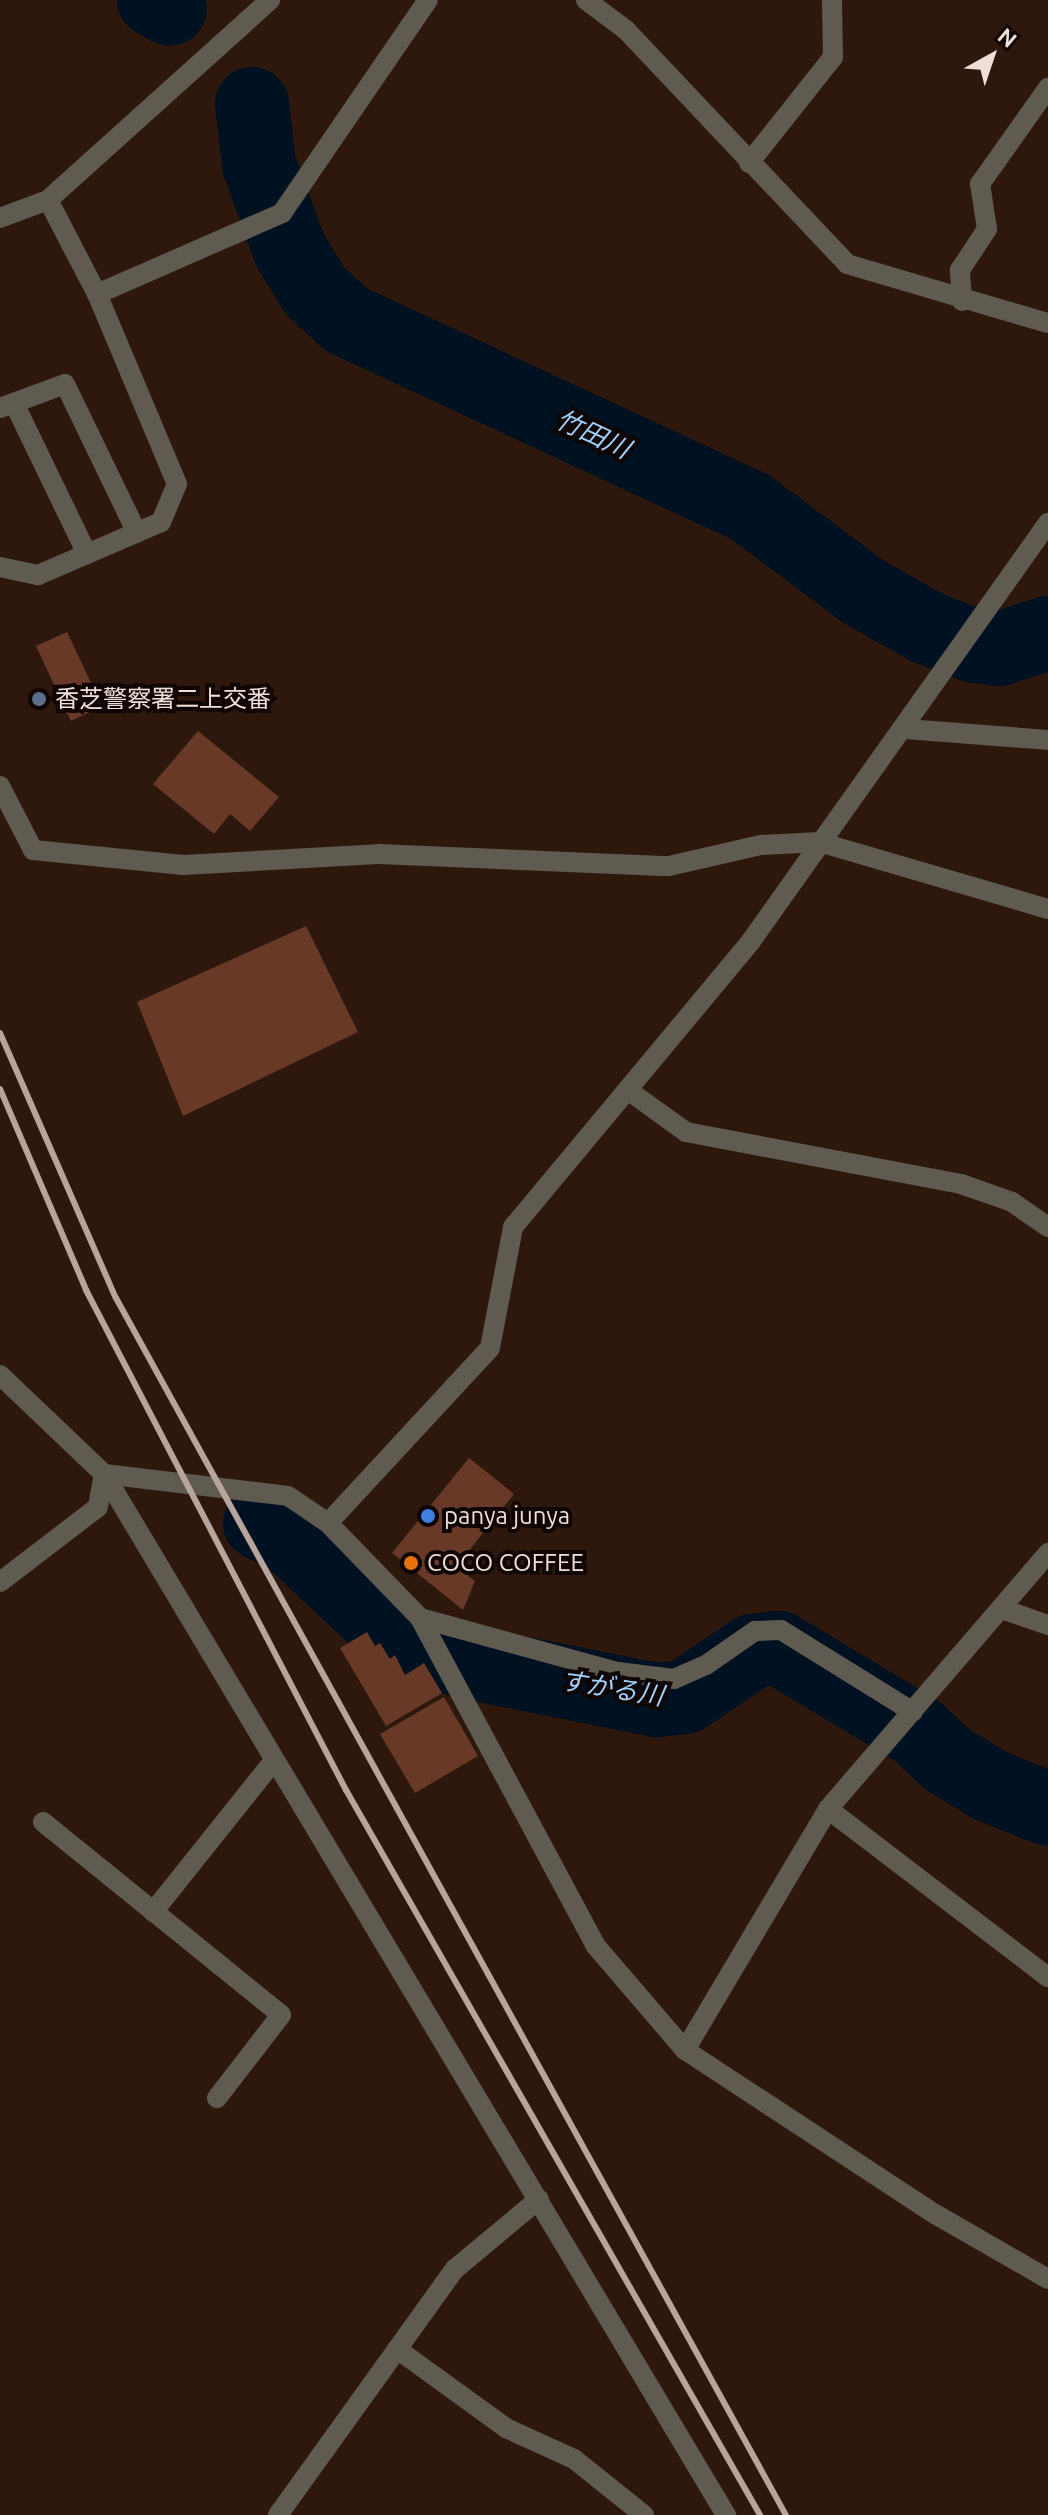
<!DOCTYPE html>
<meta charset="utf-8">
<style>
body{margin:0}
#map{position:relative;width:1048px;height:2515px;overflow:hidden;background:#2e180e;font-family:Ubuntu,"Noto Sans JP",sans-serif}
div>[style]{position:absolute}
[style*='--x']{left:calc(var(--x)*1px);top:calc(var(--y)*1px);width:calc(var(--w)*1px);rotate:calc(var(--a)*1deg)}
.river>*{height:74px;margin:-37px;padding:0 37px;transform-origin:37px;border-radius:37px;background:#012}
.building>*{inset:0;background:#683926}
.minor>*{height:20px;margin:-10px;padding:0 10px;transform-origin:10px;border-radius:10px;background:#605b50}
.rail>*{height:6px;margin:-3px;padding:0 3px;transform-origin:3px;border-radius:3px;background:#b7a59d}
.dots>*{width:22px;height:22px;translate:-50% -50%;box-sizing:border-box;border:4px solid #0f0604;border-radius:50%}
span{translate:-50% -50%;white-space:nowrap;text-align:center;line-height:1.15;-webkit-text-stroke:8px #0f0604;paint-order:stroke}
.poi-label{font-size:24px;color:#efdfd8}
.left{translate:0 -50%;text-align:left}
.water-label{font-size:26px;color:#9dcffc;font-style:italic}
.north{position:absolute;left:952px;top:16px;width:80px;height:80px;-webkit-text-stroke:6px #0f0604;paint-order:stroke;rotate:40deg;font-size:22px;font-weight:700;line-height:32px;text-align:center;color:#efdfd8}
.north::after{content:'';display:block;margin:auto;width:28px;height:36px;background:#efdfd8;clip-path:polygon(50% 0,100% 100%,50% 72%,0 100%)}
</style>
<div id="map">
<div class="river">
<i style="--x:154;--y:0;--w:18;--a:29"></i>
<i style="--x:252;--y:104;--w:60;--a:83.3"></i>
<i style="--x:259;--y:164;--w:91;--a:70.2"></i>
<i style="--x:290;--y:250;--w:48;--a:58.6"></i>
<i style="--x:315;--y:291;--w:43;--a:42.2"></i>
<i style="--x:347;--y:320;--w:444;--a:24.9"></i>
<i style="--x:750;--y:507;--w:142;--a:36.7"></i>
<i style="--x:864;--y:592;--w:73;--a:29.4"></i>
<i style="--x:928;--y:628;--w:50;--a:21"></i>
<i style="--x:975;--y:646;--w:24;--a:7"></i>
<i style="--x:999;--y:649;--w:52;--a:-18.1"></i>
<i style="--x:260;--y:1523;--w:32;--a:26"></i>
<i style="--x:289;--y:1537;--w:126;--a:43.1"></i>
<i style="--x:381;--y:1623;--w:41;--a:34.1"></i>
<i style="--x:415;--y:1646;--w:53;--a:17.4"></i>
<i style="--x:466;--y:1662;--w:195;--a:11.3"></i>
<i style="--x:657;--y:1700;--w:28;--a:-6"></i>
<i style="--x:685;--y:1697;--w:82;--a:-34.1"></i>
<i style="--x:753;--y:1651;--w:26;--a:-7"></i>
<i style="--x:779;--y:1648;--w:161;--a:31"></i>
<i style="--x:917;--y:1731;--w:41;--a:43"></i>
<i style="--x:947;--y:1759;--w:49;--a:31.8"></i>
<i style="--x:989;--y:1785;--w:64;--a:22.1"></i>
</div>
<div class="building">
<i style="clip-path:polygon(67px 632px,102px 706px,71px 721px,36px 646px)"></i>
<i style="clip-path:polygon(198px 731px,279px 797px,250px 831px,230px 814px,214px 834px,153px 784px)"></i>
<i style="clip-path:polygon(306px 926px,358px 1032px,183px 1116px,137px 1002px)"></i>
<i style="clip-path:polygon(469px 1458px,514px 1494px,456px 1567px,475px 1581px,463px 1610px,392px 1553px)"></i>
<i style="clip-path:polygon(367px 1632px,375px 1646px,380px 1643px,390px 1659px,395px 1655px,405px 1675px,424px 1663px,442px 1693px,386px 1726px,340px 1648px)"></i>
<i style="clip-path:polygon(444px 1697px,478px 1756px,415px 1793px,380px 1734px)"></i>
</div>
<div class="minor">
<i style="--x:586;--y:0;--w:50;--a:36.9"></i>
<i style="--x:626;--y:30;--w:322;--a:46.6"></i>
<i style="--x:847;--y:264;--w:209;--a:16.4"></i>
<i style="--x:749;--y:163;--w:135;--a:-51.6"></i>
<i style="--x:833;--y:57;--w:57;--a:-91"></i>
<i style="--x:0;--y:218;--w:51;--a:-20.6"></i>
<i style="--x:48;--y:200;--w:299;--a:-42"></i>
<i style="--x:97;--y:294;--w:202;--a:-23.6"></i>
<i style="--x:282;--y:213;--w:258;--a:-55.6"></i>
<i style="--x:962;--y:301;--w:31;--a:-94"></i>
<i style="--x:960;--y:270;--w:49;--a:-56.6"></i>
<i style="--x:987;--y:229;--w:46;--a:-98.8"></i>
<i style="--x:980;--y:184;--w:118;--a:-54.7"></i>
<i style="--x:14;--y:403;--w:168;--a:64.2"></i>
<i style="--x:0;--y:408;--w:69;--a:-20.3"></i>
<i style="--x:65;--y:384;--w:165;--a:64.2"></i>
<i style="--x:0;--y:567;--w:39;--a:12"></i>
<i style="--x:38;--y:575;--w:134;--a:-23.3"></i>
<i style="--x:161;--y:522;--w:41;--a:-67.2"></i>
<i style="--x:177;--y:484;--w:206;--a:-112.8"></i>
<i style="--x:97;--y:294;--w:106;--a:-117.5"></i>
<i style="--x:906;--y:729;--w:142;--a:4.4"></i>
<i style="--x:0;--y:786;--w:72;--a:62.7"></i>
<i style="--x:33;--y:850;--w:151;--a:5.7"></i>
<i style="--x:183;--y:865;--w:195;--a:-3.2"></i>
<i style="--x:378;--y:854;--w:291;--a:2.4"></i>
<i style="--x:669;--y:866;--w:94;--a:-12.9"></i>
<i style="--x:761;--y:845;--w:58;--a:-3"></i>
<i style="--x:819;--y:842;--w:239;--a:16.3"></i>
<i style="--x:629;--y:1091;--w:70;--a:35.7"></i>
<i style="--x:686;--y:1132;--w:280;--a:10.7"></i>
<i style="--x:961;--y:1184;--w:54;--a:19.4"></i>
<i style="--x:1012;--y:1202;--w:44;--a:34.8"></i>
<i style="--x:0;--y:1375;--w:144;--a:43.6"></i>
<i style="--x:104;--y:1474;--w:1213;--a:59.14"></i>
<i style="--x:104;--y:1474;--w:185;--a:6.8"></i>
<i style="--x:288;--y:1496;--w:48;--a:34"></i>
<i style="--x:328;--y:1523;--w:132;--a:45.9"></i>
<i style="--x:420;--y:1618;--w:371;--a:61.8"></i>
<i style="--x:595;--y:1945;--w:138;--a:49.4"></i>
<i style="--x:685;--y:2050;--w:299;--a:33.3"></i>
<i style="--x:935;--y:2214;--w:130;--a:29.9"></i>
<i style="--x:328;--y:1523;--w:238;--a:-47.2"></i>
<i style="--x:490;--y:1348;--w:123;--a:-79.2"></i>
<i style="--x:513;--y:1227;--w:372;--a:-50.2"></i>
<i style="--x:751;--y:941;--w:513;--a:-54.61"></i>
<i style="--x:0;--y:1582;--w:123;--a:-37.4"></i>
<i style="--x:98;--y:1507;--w:34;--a:-80"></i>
<i style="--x:1002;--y:1609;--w:49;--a:19.2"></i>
<i style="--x:420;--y:1618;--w:205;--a:15.3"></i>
<i style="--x:618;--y:1672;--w:56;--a:7.1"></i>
<i style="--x:674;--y:1679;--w:35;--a:-24"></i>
<i style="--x:706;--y:1665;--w:60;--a:-34.8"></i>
<i style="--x:755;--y:1631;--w:26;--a:-2"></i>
<i style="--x:781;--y:1630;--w:155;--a:31.8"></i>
<i style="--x:828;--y:1809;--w:277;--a:37.4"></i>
<i style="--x:43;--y:1822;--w:306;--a:39"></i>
<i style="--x:281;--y:2015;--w:105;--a:127.6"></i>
<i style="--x:153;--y:1912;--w:191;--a:-51.4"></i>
<i style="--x:685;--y:2050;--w:280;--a:-59.3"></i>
<i style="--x:828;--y:1809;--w:338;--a:-49.3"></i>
<i style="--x:397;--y:2349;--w:135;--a:35.9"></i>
<i style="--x:506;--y:2428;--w:75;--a:24.5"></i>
<i style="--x:574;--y:2459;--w:90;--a:38.7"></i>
<i style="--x:278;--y:2515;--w:303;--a:-54.3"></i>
<i style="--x:455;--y:2269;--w:109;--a:-39.8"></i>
</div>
<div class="rail">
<i style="--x:0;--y:1033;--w:289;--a:66.4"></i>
<i style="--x:116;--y:1298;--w:1389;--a:61.17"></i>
<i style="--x:0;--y:1089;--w:219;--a:66.8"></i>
<i style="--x:86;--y:1290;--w:564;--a:62.53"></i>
<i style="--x:346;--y:1790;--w:835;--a:60.27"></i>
</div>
<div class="dots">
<i style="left:39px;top:699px;background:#5c6f8a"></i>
<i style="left:428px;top:1516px;background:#3f7fe0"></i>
<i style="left:411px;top:1563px;background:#e8710a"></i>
</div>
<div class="poi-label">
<span class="left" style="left:55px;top:699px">香芝警察署二上交番</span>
<span class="left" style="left:444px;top:1516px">panya junya</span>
<span class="left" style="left:427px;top:1563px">COCO COFFEE</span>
</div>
<div class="water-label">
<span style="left:593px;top:434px;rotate:25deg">竹田川</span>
<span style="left:612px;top:1688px;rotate:9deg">すがる川</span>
</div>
<div class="north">N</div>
</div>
